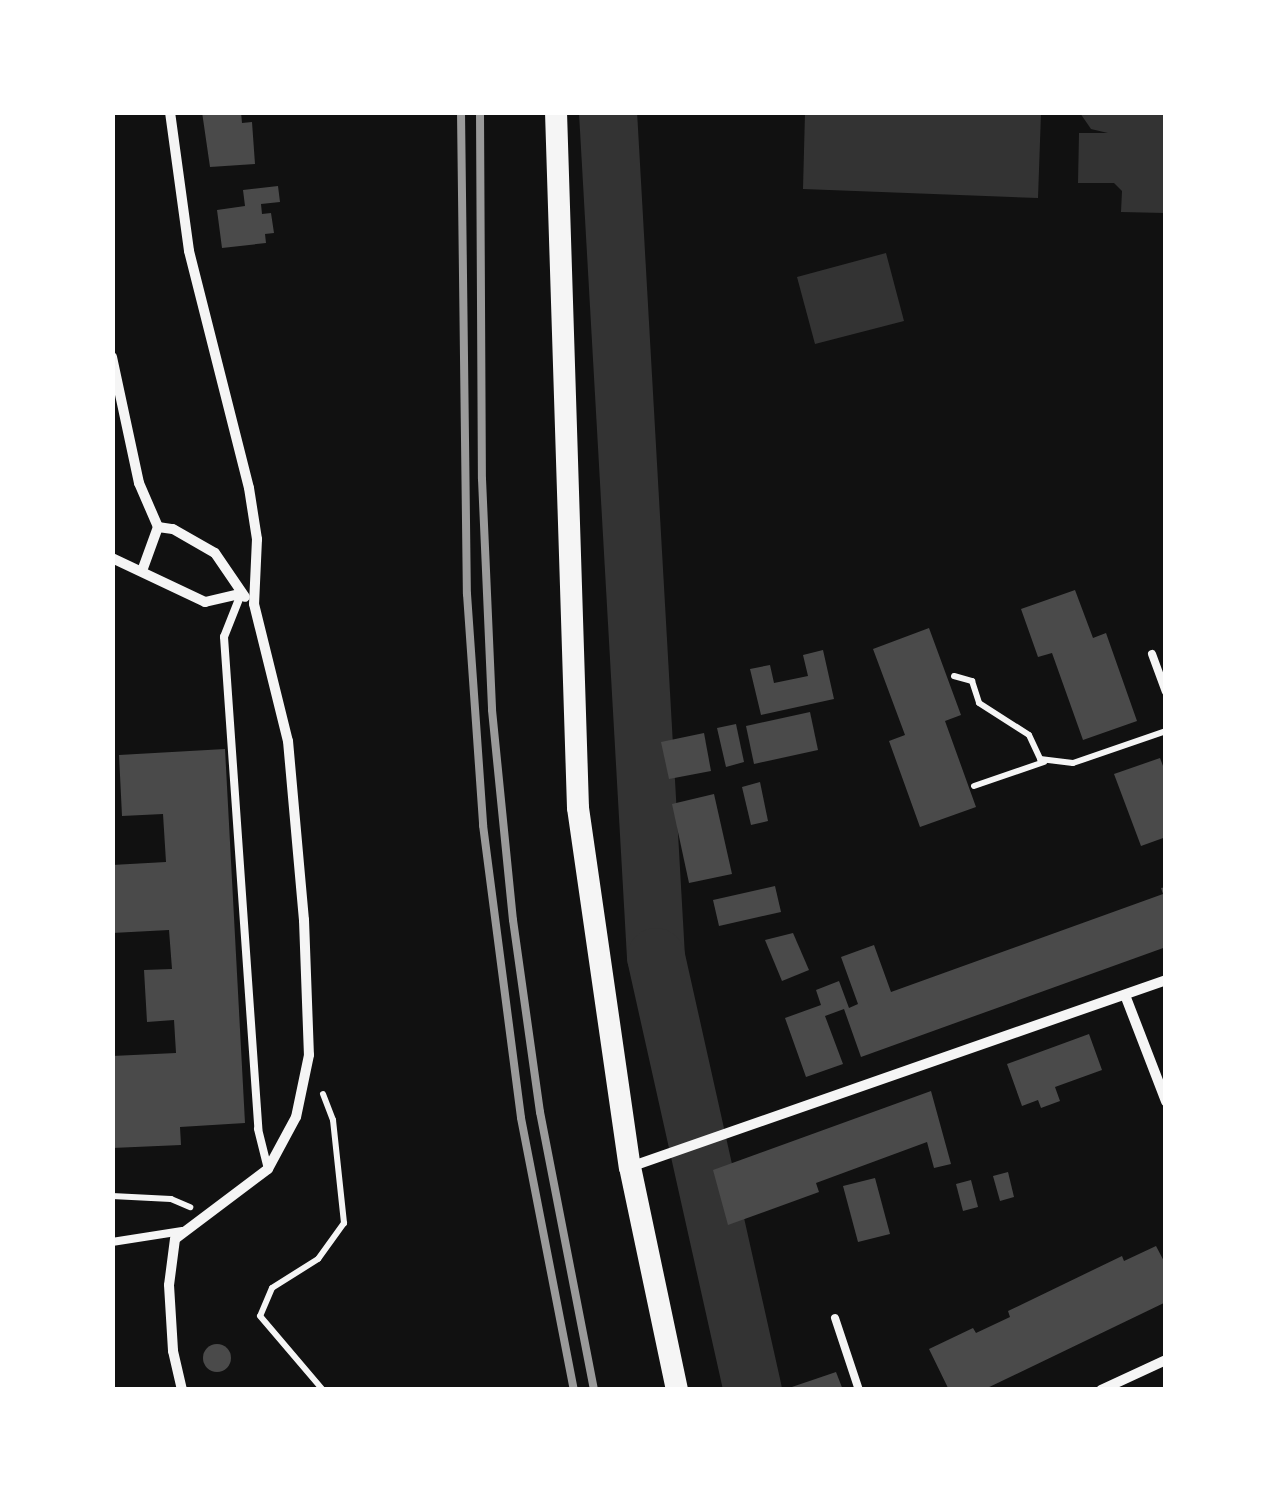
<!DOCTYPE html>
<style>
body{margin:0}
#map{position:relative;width:1278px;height:1502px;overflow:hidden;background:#111;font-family:"PT Sans",sans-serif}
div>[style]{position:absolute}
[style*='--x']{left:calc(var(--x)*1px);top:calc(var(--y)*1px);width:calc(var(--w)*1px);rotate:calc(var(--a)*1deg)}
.water>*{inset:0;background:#333}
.river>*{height:58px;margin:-29px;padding:0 29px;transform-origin:29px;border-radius:29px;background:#333}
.building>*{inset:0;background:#4a4a4a}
.round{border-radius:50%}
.path>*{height:6px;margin:-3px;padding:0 3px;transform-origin:3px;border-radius:3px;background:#f5f5f5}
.service>*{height:8px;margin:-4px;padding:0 4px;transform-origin:4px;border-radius:4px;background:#f5f5f5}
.minor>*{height:10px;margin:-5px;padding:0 5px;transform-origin:5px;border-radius:5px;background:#f5f5f5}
.primary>*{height:22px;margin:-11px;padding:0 11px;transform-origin:11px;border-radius:11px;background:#f5f5f5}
.rail>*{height:8px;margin:-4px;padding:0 4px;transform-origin:4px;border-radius:4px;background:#9a9a9a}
span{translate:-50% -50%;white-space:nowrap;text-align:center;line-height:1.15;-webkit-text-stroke:10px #fff;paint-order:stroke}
.frame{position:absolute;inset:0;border:115px solid #fff;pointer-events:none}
</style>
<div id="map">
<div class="water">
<i style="clip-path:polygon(805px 113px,1041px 113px,1038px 198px,803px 189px)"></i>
<i style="clip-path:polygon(1080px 113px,1165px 113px,1165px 213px,1121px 212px,1122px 191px,1114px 183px,1078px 183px,1079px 133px,1108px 133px,1091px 129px)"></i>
<i style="clip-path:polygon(886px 253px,904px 321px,815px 344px,797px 277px)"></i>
</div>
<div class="river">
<i style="--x:608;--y:112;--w:846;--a:86.75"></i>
<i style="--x:656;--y:957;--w:444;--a:77.4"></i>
</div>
<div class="building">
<i style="clip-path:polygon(202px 112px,241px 112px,242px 123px,252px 122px,255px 164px,210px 167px)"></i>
<i style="clip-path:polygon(278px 186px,280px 202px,261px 204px,262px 214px,271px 213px,274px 233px,265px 234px,266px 243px,222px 248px,217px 210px,245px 206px,243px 190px)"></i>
<i style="clip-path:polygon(1075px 590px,1093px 638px,1106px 633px,1137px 721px,1083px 740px,1052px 653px,1038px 657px,1021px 609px)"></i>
<i style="clip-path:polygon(929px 628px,961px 715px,945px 721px,976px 807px,920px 827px,889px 741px,905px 735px,873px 649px)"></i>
<i style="clip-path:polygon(823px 650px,834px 699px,761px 715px,750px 669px,770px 665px,774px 683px,808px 676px,803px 655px)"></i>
<i style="clip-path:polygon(810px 712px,818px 750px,754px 764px,746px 726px)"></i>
<i style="clip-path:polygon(736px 724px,744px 762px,726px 767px,717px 728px)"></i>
<i style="clip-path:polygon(704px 733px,711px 771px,669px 779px,661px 742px)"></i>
<i style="clip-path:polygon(225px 749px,245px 1123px,180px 1127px,181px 1145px,112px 1148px,112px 1056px,176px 1053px,174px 1020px,147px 1022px,144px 970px,172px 969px,169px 930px,112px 933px,112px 865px,166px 862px,163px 814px,122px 816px,119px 755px)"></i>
<i style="clip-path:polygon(1160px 758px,1166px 774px,1166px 837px,1141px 846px,1114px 774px)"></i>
<i style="clip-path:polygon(760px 782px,768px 821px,751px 825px,742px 787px)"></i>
<i style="clip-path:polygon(714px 794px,732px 874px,689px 883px,672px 804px)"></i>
<i style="clip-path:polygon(775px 886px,781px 912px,719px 926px,713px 900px)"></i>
<i style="clip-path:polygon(1166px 887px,1166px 947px,861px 1057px,844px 1009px,825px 1016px,843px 1064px,806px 1077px,785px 1018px,821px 1005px,816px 990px,839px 981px,849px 1008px,858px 1004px,841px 957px,874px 945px,891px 992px,1163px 894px,1161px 888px)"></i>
<i style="clip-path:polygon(793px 933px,809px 970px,782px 981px,765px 940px)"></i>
<i style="clip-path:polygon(1089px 1034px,1102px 1070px,1055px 1087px,1060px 1101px,1041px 1108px,1038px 1100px,1022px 1106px,1007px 1064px)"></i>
<i style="clip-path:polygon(931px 1091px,951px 1164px,934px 1168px,927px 1142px,816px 1183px,819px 1192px,728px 1225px,713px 1170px)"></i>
<i style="clip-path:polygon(1008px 1172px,1014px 1197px,1000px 1201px,993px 1176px)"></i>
<i style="clip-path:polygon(875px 1178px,890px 1234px,858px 1242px,843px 1186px)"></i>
<i style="clip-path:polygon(971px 1180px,978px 1207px,963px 1211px,956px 1184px)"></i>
<i style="clip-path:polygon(1156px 1246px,1166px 1265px,1166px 1302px,983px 1390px,949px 1390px,929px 1349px,973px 1328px,976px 1333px,1010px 1317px,1008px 1311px,1122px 1256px,1124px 1261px)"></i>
<i class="round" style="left:203px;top:1344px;width:28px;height:28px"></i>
<i style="clip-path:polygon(836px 1372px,843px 1390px,786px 1390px,786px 1389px)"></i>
</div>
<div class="path">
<i style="--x:954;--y:676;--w:19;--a:16"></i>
<i style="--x:972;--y:681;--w:23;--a:72"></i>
<i style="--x:979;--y:703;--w:59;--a:32.6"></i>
<i style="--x:1029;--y:735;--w:26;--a:65"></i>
<i style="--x:1040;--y:759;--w:33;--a:7"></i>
<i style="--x:1073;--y:763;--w:98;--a:-19"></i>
<i style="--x:974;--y:786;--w:74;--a:-18.9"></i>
<i style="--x:323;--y:1094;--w:28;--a:69"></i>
<i style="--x:333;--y:1120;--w:104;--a:83.9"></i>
<i style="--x:344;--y:1223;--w:44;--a:125.8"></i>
<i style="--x:318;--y:1259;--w:54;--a:147.8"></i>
<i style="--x:272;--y:1288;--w:30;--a:113"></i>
<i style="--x:260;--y:1316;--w:97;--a:49.6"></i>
<i style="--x:112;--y:1196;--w:59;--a:2.9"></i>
<i style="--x:171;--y:1199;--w:21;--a:23"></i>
</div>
<div class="service">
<i style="--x:241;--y:594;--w:46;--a:111.6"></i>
<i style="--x:224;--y:637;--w:493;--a:86"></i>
<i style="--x:258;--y:1129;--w:41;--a:76"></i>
<i style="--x:1152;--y:654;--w:40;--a:69.8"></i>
<i style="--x:112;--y:1242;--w:71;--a:-8.9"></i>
<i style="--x:835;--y:1318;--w:76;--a:71.6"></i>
</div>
<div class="minor">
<i style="--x:170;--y:112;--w:140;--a:82.2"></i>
<i style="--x:189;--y:251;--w:244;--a:75.8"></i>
<i style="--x:249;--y:488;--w:52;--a:81.1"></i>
<i style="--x:257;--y:539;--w:65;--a:92.6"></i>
<i style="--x:254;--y:604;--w:141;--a:76.1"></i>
<i style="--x:288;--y:741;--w:180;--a:84.9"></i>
<i style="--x:304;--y:920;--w:135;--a:87.9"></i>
<i style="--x:309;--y:1055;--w:63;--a:101.8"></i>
<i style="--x:296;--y:1117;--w:59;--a:118.3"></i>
<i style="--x:268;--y:1169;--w:116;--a:143"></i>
<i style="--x:175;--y:1239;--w:46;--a:97.4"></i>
<i style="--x:169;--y:1285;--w:66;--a:86.5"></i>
<i style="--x:173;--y:1351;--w:40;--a:77"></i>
<i style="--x:112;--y:357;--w:129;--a:77.9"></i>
<i style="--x:139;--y:483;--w:48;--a:66.6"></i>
<i style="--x:158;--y:527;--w:15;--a:8"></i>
<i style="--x:173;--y:529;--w:48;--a:29.7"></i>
<i style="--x:215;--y:553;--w:53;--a:55.7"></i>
<i style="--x:112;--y:558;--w:103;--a:25.3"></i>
<i style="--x:205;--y:602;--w:37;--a:-13"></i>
<i style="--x:142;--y:571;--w:47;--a:-70"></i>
<i style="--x:1125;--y:995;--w:114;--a:68.9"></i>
<i style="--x:630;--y:1167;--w:568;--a:-19.23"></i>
<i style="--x:1101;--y:1390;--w:72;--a:-24.8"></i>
</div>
<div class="primary">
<i style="--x:556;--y:112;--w:696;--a:88.19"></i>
<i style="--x:578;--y:808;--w:363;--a:81.8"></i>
<i style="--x:630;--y:1167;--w:228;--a:78.1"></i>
</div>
<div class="rail">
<i style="--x:461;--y:112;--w:482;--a:89.3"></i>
<i style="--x:467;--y:594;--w:232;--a:86"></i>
<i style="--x:483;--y:825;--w:295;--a:82.6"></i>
<i style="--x:521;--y:1118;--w:277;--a:79"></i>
<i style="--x:480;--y:112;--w:367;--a:89.7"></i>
<i style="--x:482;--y:479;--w:231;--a:87.5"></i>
<i style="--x:492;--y:710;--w:211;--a:84.3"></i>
<i style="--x:513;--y:920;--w:194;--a:82"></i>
<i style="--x:540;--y:1112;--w:283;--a:79"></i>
</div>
<div class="frame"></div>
</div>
